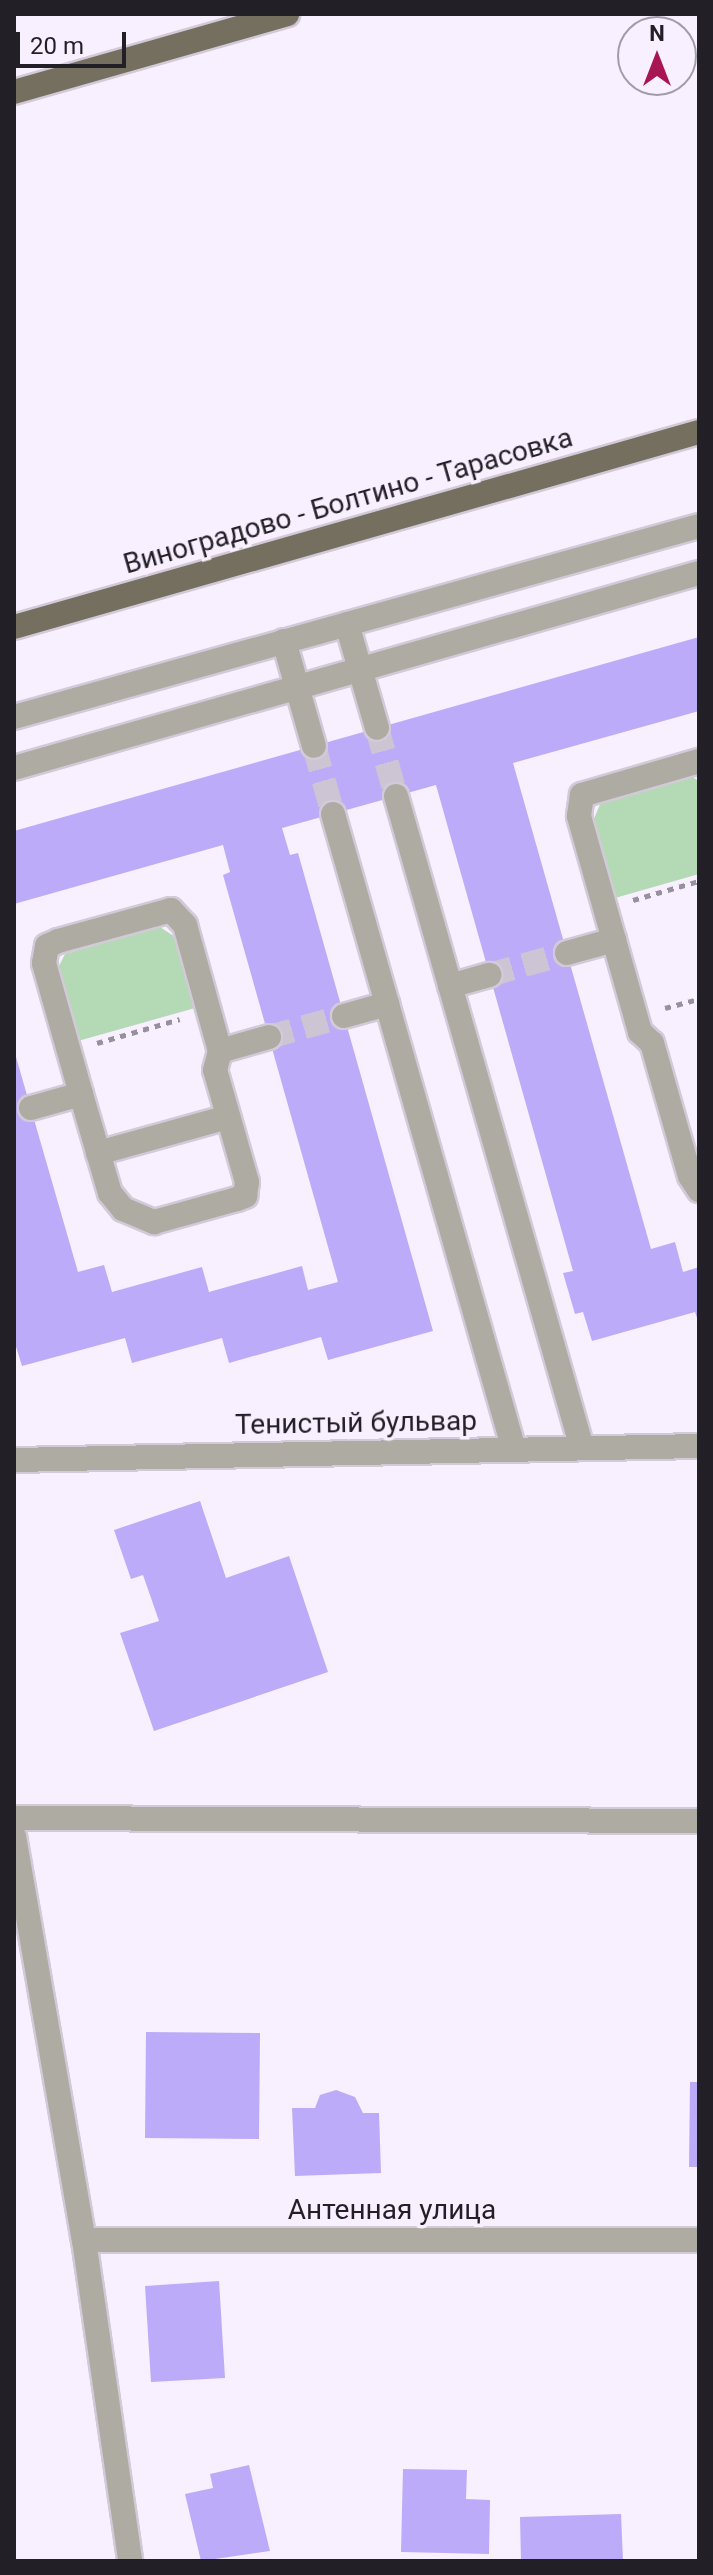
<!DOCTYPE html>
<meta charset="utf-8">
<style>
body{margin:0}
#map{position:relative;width:713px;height:2575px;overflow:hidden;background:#f8efff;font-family:Roboto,sans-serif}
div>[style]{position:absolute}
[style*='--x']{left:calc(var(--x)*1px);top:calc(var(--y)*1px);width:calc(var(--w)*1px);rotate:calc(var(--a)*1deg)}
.green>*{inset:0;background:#b3dab4}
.building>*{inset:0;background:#bcabf8}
.minor-tunnel>*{height:24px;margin-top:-12px;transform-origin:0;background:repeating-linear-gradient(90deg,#cdc5d4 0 24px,transparent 0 36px)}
.path>*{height:5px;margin-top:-2.5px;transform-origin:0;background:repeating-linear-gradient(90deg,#97919d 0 6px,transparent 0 12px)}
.roads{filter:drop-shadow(2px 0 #d2cad8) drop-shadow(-2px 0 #d2cad8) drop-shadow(0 2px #d2cad8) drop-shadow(0 -2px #d2cad8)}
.minor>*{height:24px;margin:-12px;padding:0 12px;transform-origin:12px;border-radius:12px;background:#aeaba2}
.major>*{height:24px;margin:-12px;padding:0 12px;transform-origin:12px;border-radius:12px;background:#756f60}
span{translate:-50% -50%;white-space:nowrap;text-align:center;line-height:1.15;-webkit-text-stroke:7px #f8efff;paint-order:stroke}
.street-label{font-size:28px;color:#231f26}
.frame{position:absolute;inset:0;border:16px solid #231f26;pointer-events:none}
.north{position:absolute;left:617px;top:16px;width:80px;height:80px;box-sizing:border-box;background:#f8efff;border:2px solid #a39ca8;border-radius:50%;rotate:0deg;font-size:22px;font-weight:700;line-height:32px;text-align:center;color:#231f26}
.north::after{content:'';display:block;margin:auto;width:28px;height:36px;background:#a71653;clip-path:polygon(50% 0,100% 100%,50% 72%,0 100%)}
.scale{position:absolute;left:16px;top:32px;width:110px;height:36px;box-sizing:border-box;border:4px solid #231f26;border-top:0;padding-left:10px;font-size:24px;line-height:28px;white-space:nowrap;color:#231f26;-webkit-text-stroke:6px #f8efff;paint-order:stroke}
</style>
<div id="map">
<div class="green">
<i style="clip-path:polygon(692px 777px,699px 781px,699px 874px,615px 898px,593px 821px,601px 802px)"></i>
<i style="clip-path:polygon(160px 927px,175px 937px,195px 1008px,78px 1041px,57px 970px,65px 954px)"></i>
</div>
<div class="building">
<i style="clip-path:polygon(699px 637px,699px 711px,513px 763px,651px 1249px,675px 1242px,683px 1272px,699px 1267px,699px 1324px,695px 1312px,592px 1341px,583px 1312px,575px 1314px,563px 1273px,573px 1271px,436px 785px,282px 828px,290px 855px,298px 853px,433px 1331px,328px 1360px,321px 1337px,229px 1363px,222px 1338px,132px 1363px,125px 1338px,22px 1366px,14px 1340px,14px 1050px,78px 1272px,104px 1265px,112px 1292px,202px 1267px,209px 1292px,302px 1266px,308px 1290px,338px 1282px,223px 875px,230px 872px,223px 845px,14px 904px,14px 831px)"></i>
<i style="clip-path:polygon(200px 1501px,226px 1578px,289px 1556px,328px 1672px,154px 1731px,120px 1633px,159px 1621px,143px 1575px,131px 1579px,114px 1530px)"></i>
<i style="clip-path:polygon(146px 2032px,260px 2033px,259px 2139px,145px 2138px)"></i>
<i style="clip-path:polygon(690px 2082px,699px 2082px,699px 2167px,689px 2167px)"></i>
<i style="clip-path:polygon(336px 2090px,355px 2097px,363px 2113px,379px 2113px,381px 2173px,295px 2176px,292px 2108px,315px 2108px,320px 2095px)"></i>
<i style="clip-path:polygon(219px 2281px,225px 2378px,151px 2382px,145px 2286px)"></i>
<i style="clip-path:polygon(249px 2465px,270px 2551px,201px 2561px,185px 2494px,213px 2488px,210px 2474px)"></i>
<i style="clip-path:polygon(403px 2469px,467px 2470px,466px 2499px,490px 2500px,489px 2554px,401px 2552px)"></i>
<i style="clip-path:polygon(621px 2514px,623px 2561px,521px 2561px,520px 2517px)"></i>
</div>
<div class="minor-tunnel">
<i style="--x:377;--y:728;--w:71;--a:74.4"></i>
<i style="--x:314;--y:746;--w:71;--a:74.4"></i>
<i style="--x:489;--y:975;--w:81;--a:-15.8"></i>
<i style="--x:269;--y:1037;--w:78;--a:-15.6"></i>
</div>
<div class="path">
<i style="--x:633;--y:900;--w:69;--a:-16.1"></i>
<i style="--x:665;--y:1008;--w:35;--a:-15"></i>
<i style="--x:97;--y:1043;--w:86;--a:-16.1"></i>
</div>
<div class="roads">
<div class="minor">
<i style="--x:347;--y:624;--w:108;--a:73.9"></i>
<i style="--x:284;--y:641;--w:109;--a:74.1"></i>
<i style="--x:14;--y:717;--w:711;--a:-15.58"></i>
<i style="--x:14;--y:768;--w:712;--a:-15.89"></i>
<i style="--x:396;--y:796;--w:678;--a:74.08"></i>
<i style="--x:333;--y:814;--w:661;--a:74.11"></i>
<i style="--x:614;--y:940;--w:96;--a:74.2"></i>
<i style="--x:640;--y:1032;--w:16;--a:43"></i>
<i style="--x:652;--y:1043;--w:138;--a:74.1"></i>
<i style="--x:690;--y:1176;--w:17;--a:57"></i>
<i style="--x:567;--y:953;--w:49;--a:-15.5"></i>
<i style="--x:614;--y:940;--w:129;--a:-105.8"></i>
<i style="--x:579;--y:816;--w:21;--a:-82"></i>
<i style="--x:582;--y:795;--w:122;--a:-16.2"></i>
<i style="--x:450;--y:986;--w:41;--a:-15.8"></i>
<i style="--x:344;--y:1016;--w:45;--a:-15.6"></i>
<i style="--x:81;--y:1094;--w:103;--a:73.7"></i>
<i style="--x:110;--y:1193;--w:21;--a:51"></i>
<i style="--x:123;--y:1209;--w:34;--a:23"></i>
<i style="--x:154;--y:1222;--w:86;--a:-15.5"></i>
<i style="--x:237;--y:1199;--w:9;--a:-21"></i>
<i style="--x:245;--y:1196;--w:14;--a:-82"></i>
<i style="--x:247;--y:1182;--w:116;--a:-105.9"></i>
<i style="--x:215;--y:1070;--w:20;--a:-75"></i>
<i style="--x:31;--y:1108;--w:52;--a:-15.6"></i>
<i style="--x:81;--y:1094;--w:136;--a:-105.8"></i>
<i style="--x:44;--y:963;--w:17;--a:-80"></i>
<i style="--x:47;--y:946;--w:12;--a:-24"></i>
<i style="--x:58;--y:941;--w:117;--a:-15.3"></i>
<i style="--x:171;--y:910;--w:21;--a:47"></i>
<i style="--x:185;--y:925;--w:131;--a:74.5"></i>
<i style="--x:220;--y:1051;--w:51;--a:-15.9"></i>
<i style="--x:98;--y:1153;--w:135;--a:-15.5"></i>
<i style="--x:14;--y:1460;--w:685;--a:-1.17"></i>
<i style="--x:14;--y:1818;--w:685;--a:0.25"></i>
<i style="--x:14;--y:1836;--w:410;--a:80.2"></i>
<i style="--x:84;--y:2240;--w:324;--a:81.8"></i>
<i style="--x:84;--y:2240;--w:615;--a:0"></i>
</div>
<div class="major">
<i style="--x:14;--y:92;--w:284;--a:-15.9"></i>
<i style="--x:14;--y:627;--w:712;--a:-15.89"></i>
</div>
</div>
<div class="street-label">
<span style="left:348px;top:501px;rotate:-16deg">Виноградово - Болтино - Тарасовка</span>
<span style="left:356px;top:1423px;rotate:-1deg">Тенистый бульвар</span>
<span style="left:392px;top:2210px">Антенная улица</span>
</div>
<div class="frame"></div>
<div class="north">N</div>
<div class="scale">20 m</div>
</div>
